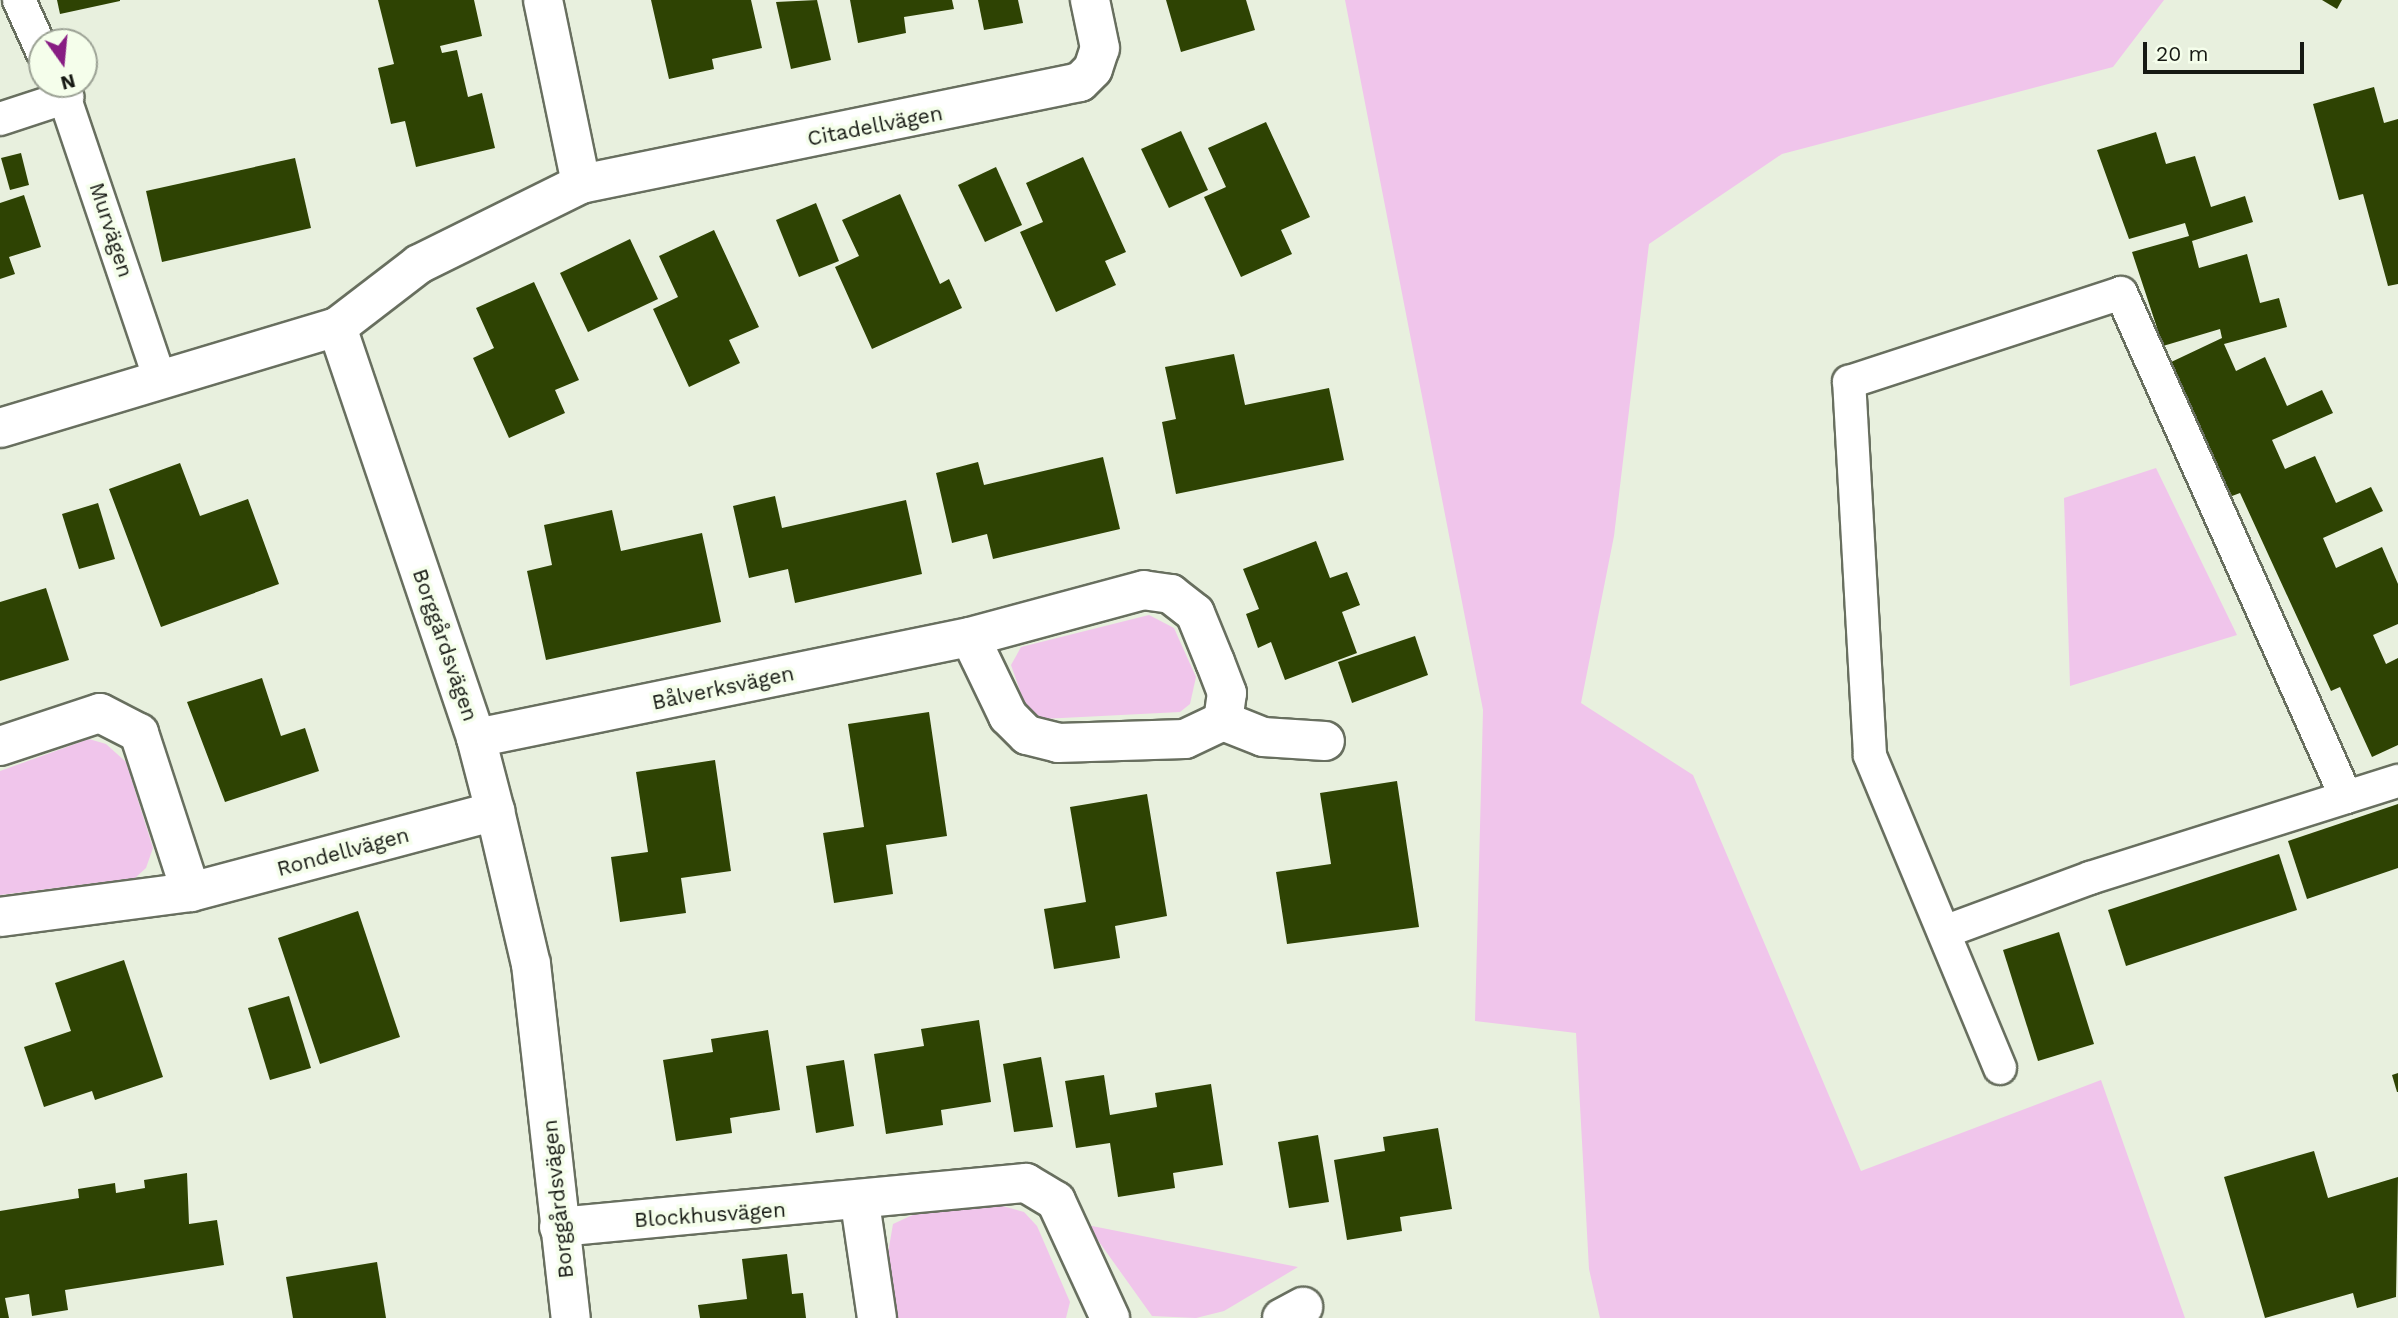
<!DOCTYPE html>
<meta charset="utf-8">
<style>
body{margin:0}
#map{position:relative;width:2398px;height:1318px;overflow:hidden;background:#e8f0de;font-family:"Work Sans",sans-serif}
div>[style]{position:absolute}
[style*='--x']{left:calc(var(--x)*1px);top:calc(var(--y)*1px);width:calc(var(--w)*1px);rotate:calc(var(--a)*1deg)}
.green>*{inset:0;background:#f0c5eb}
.building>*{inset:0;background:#2e4303}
.roads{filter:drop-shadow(2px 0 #686f5f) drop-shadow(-2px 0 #686f5f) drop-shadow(0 2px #686f5f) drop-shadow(0 -2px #686f5f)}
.lane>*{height:32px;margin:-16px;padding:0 16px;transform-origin:16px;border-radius:16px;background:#fff}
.street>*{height:38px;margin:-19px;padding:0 19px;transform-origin:19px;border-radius:19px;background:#fff}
span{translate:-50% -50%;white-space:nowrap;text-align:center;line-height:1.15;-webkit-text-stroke:7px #f5feeb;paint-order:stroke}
.street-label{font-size:21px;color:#161913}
.north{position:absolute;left:28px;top:28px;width:70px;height:70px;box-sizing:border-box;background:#f5feeb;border:2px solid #9ca295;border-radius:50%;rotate:165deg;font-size:19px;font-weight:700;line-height:28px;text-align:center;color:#161913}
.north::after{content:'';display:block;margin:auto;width:24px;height:32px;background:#881d83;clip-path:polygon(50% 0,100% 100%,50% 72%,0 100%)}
.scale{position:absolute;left:2143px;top:42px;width:161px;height:32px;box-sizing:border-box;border:4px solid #161913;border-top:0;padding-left:9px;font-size:21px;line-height:24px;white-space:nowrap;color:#161913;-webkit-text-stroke:5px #f5feeb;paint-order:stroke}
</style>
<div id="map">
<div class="green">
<i style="clip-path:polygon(1345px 0,2164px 0,2113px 67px,1782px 154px,1649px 244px,1614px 536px,1581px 703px,1693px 775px,1861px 1171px,2101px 1080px,2185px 1318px,1600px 1318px,1589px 1269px,1576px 1033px,1475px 1021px,1483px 710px)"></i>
<i style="clip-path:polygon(2156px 468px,2237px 635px,2070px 686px,2064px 498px)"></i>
<i style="clip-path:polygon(1149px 615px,1174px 628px,1196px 677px,1190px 704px,1180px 712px,1042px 719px,1026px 708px,1011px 665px,1021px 647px)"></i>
<i style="clip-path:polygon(89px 739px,106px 744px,126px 762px,153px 848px,146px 868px,135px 878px,0 895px,0 771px)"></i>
<i style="clip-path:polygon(995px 1204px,1024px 1212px,1037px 1226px,1070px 1302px,1066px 1318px,897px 1318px,888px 1253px,893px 1224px,919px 1212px)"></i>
<i style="clip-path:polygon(1087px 1225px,1298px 1267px,1224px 1311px,1196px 1318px,1152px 1316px)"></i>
</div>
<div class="building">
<i style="clip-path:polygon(57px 0,120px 0,120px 1px,60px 14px)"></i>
<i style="clip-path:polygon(378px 0,474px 0,482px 36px,440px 46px,442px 53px,457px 50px,468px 97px,482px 93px,495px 148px,416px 167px,405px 121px,391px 124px,378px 68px,394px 64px)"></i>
<i style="clip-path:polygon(651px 0,751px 0,762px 48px,712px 59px,714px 69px,669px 79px)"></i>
<i style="clip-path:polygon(817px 0,831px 60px,791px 69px,776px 2px)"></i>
<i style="clip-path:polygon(850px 0,952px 0,954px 9px,904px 17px,906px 33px,858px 43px)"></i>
<i style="clip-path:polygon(978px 0,1018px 0,1023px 23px,984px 30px)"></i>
<i style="clip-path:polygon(1166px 0,1246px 0,1255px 30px,1181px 52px)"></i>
<i style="clip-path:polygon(2322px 0,2342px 0,2337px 9px)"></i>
<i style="clip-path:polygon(2374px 87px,2384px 123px,2398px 119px,2398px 284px,2388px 286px,2363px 194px,2339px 200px,2313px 104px)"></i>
<i style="clip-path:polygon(1266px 122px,1310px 217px,1281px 230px,1292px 254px,1241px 277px,1204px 197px,1226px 187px,1208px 148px)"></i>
<i style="clip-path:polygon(1181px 131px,1208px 190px,1169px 208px,1141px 149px)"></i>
<i style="clip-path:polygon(2156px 132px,2166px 164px,2195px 156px,2211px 207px,2245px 196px,2253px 222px,2192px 241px,2199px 268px,2247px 254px,2260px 303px,2279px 298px,2287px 327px,2224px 344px,2236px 371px,2265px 357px,2287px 406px,2322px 390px,2333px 413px,2272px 440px,2285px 469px,2315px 456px,2336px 503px,2371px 487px,2383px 511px,2323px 538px,2336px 568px,2382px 547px,2398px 584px,2398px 624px,2373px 635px,2386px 664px,2398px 658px,2398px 745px,2372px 757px,2340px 687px,2331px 691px,2240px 493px,2232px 496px,2167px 364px,2222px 338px,2220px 329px,2163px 346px,2132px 252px,2189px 236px,2185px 223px,2129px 239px,2097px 150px)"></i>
<i style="clip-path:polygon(21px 153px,29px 185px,10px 190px,1px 158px)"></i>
<i style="clip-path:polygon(1083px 157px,1126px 252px,1105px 261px,1116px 285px,1056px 312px,1020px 232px,1043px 222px,1026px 183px)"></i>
<i style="clip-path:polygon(295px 158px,311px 228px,162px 262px,146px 191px)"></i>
<i style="clip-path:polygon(996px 167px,1022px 225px,985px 242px,958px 185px)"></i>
<i style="clip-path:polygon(900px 194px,940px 284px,949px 279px,962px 308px,872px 349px,835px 267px,859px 256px,842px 220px)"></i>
<i style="clip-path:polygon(24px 195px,41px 247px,9px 257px,15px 274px,0 279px,0 203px)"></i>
<i style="clip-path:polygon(816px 203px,839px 261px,799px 277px,776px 220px)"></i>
<i style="clip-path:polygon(714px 230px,759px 327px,729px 340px,740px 363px,689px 387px,653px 309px,678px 297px,659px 256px)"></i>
<i style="clip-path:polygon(630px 239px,658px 299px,588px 332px,560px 273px)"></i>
<i style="clip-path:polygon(534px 282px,579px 380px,555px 390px,565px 413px,509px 438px,473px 358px,494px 348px,476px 308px)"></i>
<i style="clip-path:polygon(1234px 354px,1245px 405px,1329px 388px,1344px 460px,1176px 494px,1162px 422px,1176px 419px,1165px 367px)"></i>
<i style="clip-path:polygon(1103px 457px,1120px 529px,993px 559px,987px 534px,952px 543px,936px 473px,978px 462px,984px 485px)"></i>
<i style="clip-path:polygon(180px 463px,200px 516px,248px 499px,279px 584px,161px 627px,109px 489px)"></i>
<i style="clip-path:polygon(775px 496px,782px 528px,906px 500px,922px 574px,795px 603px,788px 569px,749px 578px,733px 506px)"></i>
<i style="clip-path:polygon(98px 503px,115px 559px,79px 569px,62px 514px)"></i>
<i style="clip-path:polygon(612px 510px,621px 551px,702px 533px,721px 622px,546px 660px,527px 571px,552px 565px,544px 525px)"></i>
<i style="clip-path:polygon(1316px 541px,1330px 578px,1347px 572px,1360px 605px,1342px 612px,1357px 653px,1285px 680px,1271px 642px,1258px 648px,1246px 614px,1259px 609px,1243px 569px)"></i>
<i style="clip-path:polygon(46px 588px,69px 660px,0 681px,0 602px)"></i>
<i style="clip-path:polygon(1415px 636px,1428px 675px,1352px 703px,1338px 662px)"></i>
<i style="clip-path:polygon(262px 678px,281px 736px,305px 728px,319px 771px,225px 802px,187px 702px)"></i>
<i style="clip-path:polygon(929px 712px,947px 836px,886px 845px,893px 894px,834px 903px,823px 833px,864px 827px,848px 724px)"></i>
<i style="clip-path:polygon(715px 760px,731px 871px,681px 878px,686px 913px,620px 922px,611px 857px,648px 852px,636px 772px)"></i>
<i style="clip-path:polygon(1397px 781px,1419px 927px,1287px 944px,1276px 872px,1331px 864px,1320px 793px)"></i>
<i style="clip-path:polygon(1147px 794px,1167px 916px,1115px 926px,1120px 958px,1054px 969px,1044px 909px,1086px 902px,1070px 807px)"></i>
<i style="clip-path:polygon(2398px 804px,2398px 868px,2307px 899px,2288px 841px)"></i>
<i style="clip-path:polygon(2279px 854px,2297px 910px,2126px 966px,2108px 910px)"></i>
<i style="clip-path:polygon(358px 911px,400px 1037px,320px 1064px,278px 938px)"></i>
<i style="clip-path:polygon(2059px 932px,2094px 1044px,2038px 1061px,2003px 950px)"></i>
<i style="clip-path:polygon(124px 960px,163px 1077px,95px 1100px,92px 1091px,44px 1107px,24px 1047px,71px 1031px,55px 983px)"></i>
<i style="clip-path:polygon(289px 996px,311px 1068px,270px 1080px,248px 1008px)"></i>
<i style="clip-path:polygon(979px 1020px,991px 1102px,941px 1110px,943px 1125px,886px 1134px,874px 1054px,924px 1046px,921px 1029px)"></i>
<i style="clip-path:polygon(768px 1030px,780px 1110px,730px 1118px,732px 1133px,676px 1141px,663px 1060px,713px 1052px,711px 1039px)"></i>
<i style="clip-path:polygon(1041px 1057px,1053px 1127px,1014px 1132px,1003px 1064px)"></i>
<i style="clip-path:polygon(844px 1060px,854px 1126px,816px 1133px,806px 1066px)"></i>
<i style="clip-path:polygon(2398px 1073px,2398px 1092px,2397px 1092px,2392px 1075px)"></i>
<i style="clip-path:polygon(1104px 1075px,1110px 1115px,1157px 1107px,1155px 1093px,1211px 1084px,1223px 1165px,1173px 1173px,1175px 1188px,1118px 1197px,1110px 1143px,1076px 1148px,1065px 1081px)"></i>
<i style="clip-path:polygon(1438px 1128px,1452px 1209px,1400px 1217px,1402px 1231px,1347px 1240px,1334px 1160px,1385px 1151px,1383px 1137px)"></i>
<i style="clip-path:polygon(1318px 1135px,1329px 1202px,1289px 1208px,1278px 1142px)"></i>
<i style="clip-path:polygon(2314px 1151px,2328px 1198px,2398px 1177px,2396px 1297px,2357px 1308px,2353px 1293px,2265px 1318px,2224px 1177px)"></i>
<i style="clip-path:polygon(187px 1173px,189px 1224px,217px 1220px,224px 1265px,65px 1290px,68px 1310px,32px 1316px,29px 1294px,5px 1298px,9px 1318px,0 1318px,0 1211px,79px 1198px,78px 1189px,115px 1183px,116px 1193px,145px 1188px,144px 1180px)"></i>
<i style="clip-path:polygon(787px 1254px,792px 1294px,803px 1293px,806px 1318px,700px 1318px,698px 1305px,747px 1299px,742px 1259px)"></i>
<i style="clip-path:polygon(377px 1262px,386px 1318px,293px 1318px,286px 1277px)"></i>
</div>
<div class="roads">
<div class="lane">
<i style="--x:19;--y:0;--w:56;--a:65.7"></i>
<i style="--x:60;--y:84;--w:309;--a:71.3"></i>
<i style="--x:0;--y:119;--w:71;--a:-18.2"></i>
<i style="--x:1947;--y:931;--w:153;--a:-20.3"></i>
<i style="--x:2090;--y:878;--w:323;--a:-17.5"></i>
<i style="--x:2000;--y:1068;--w:339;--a:-112.6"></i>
<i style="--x:1870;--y:755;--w:374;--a:-93.2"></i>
<i style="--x:1849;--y:382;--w:286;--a:-18.1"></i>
<i style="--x:2121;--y:293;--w:552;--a:65.94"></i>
</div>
<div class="street">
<i style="--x:543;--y:0;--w:188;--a:78.3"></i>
<i style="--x:337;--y:327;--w:434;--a:71.3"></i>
<i style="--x:476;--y:738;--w:75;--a:75.4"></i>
<i style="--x:495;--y:811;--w:157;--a:76.8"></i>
<i style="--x:531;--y:964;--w:356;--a:83.6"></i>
<i style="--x:0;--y:428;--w:352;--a:-16.7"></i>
<i style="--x:337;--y:327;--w:103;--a:-37.5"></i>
<i style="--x:419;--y:264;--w:181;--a:-26.3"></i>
<i style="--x:581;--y:184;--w:509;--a:-11.55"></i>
<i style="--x:1080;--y:82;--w:18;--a:-45"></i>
<i style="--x:1093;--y:69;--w:22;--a:-72"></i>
<i style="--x:1100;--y:48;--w:49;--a:-101.8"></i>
<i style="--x:1223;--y:721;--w:43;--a:21.8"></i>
<i style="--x:1263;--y:737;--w:62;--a:3.7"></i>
<i style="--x:476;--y:738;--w:504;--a:-11.56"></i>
<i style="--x:970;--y:637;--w:88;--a:64.3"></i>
<i style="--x:1008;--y:716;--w:27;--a:45"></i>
<i style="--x:1027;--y:735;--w:32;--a:14"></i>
<i style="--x:1058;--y:743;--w:127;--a:-1.8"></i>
<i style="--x:1185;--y:739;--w:42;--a:-25.3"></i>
<i style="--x:1223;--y:721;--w:28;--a:-82"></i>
<i style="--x:1227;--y:693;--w:33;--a:-111"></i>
<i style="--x:1215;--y:662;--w:53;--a:-112.2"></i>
<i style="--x:1195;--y:613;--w:31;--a:-142"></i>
<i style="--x:1171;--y:594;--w:27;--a:-172"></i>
<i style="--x:1144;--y:590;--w:180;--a:164.9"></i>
<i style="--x:0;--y:746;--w:105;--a:-18.3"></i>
<i style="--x:100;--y:713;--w:44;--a:27.1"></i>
<i style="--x:139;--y:733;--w:167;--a:71.9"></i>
<i style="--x:0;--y:917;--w:193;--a:-7.5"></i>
<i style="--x:191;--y:892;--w:315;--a:-14.9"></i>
<i style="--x:860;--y:1203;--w:116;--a:81.6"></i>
<i style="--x:559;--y:1227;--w:469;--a:-5.4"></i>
<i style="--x:1026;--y:1183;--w:35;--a:31"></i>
<i style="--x:1056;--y:1201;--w:129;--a:65.2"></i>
<i style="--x:1282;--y:1318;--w:24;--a:-28"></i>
</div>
</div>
<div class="street-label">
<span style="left:875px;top:126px;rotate:-11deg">Citadellvägen</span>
<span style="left:111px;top:230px;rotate:72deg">Murvägen</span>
<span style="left:445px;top:645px;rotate:71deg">Borggårdsvägen</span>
<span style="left:723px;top:688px;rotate:-12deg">Bålverksvägen</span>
<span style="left:343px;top:852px;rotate:-15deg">Rondellvägen</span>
<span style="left:558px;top:1199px;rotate:-96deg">Borggårdsvägen</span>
<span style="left:710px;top:1215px;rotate:-4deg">Blockhusvägen</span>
</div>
<div class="north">N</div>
<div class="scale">20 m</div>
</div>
